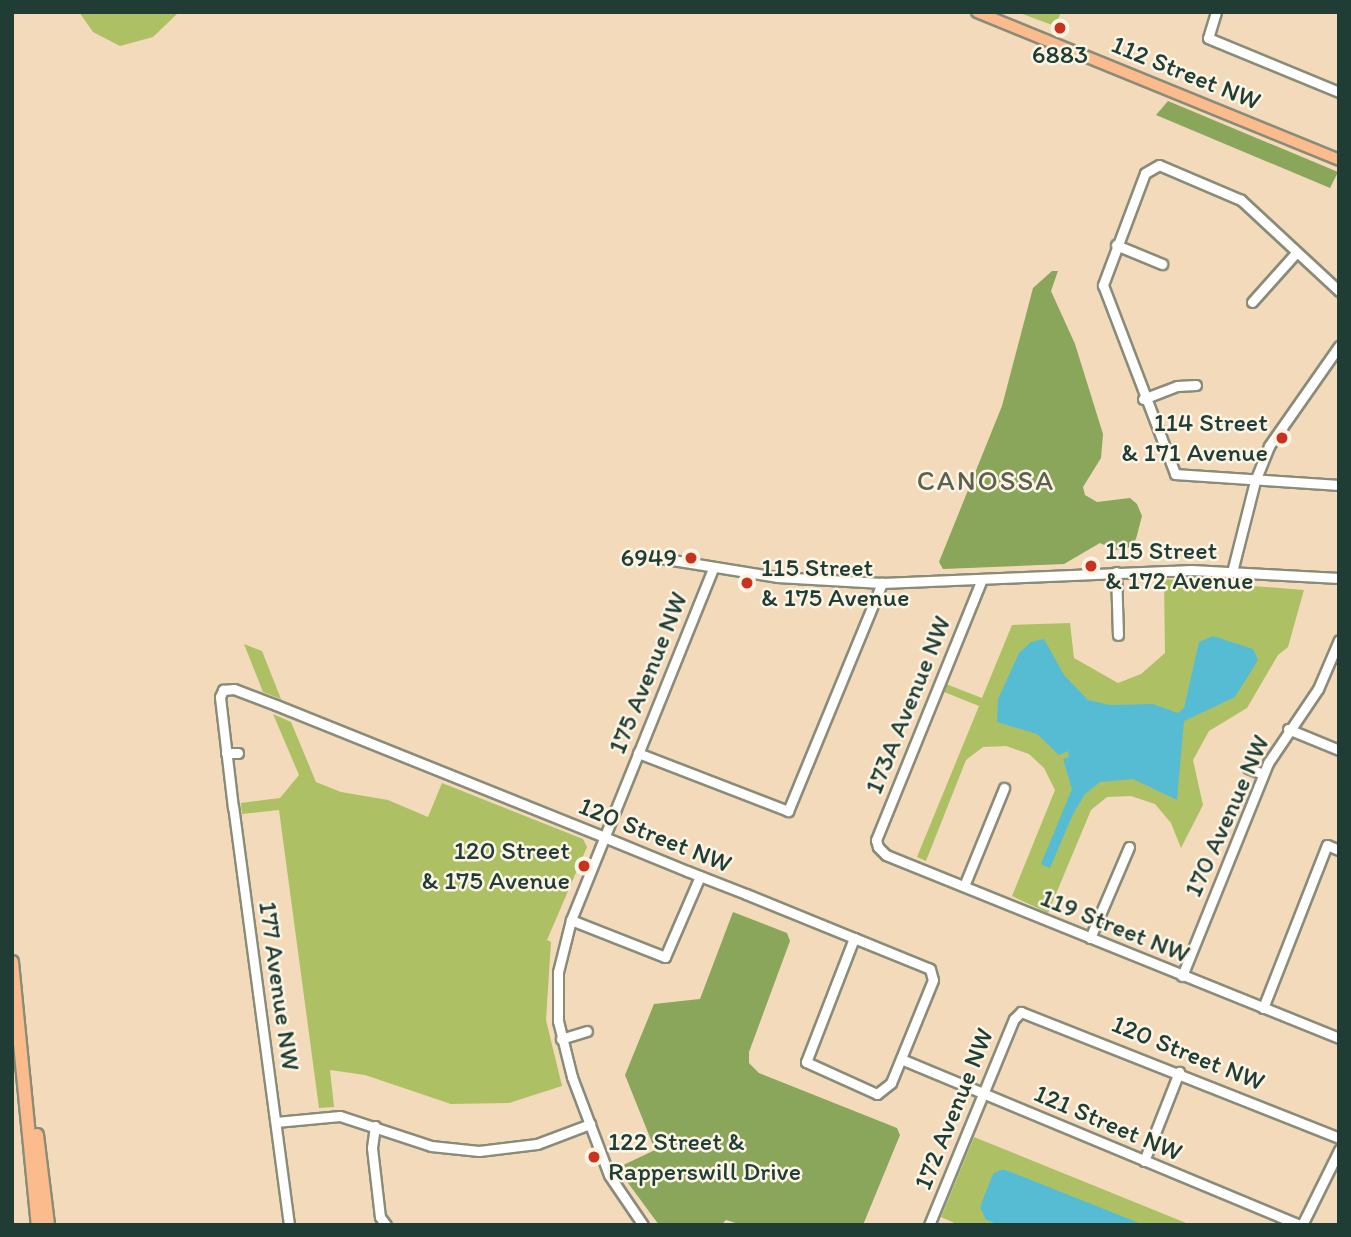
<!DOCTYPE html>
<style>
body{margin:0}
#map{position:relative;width:1351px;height:1237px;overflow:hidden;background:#f2dabb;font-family:Itim,sans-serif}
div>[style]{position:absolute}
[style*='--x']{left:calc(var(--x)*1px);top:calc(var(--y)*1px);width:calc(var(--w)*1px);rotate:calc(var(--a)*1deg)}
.green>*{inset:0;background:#aec064}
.forest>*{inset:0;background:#8aa65a}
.water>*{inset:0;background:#56bcd3}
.roads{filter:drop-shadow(2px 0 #888c78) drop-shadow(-2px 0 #888c78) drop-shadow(0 2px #888c78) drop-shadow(0 -2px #888c78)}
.minor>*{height:9px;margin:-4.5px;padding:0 4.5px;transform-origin:4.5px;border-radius:4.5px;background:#fff}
.major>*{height:10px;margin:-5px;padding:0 5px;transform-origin:5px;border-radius:5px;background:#fbbb8c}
.highway>*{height:12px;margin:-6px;padding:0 6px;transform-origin:6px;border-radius:6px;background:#fbbb8c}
.dots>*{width:19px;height:19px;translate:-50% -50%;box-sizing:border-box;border:4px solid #fcf5e5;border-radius:50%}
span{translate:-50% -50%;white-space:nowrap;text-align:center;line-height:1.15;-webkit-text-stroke:5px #fcf5e5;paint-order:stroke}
.poi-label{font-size:26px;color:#1f3d34}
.right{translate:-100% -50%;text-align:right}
.left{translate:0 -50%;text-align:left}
.street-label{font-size:26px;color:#1f3d34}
.neighbourhood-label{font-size:28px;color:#5b614e;letter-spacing:2px}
.frame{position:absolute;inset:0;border:14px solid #1f3d34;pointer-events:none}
</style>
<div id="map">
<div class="green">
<i style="clip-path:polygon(79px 12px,179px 12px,153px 37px,120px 46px,93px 32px)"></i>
<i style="clip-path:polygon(1017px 12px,1061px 12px,1055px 26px)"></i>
<i style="clip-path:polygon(1164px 579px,1304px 590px,1288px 647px,1278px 655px,1247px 708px,1209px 731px,1193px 760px,1203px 805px,1181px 848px,1171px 823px,1155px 804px,1131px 796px,1107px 797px,1091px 810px,1048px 913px,1012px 896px,1055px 790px,1044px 768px,1029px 754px,1006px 746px,983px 747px,966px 760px,926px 861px,917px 857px,979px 706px,944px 692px,946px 684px,982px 698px,1012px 625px,1070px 623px,1074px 658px,1118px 683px,1141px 674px,1165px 653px)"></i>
<i style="clip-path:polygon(244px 644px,262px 651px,281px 699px,263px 692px)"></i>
<i style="clip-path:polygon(273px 714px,291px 722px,316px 782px,341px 792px,388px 800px,428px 817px,442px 783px,583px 839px,587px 847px,547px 940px,551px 942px,546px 1020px,562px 1086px,509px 1103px,451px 1104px,365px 1075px,330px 1070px,334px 1107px,319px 1108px,279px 810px,242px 814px,241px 803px,280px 798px,299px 775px)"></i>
<i style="clip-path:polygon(974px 1137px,1191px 1225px,1144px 1225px,1121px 1218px,1006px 1170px,986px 1220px,999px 1225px,959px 1225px,941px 1217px)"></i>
</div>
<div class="forest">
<i style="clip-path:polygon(1168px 101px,1338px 172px,1330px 188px,1156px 115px)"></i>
<i style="clip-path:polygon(1052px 271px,1058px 271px,1051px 291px,1075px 344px,1103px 434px,1101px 458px,1083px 487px,1085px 495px,1097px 502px,1130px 498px,1137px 504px,1142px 516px,1136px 539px,1128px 548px,1116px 550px,1100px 543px,1064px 564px,943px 569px,939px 562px,1002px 406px,1033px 288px)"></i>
<i style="clip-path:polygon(733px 912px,787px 933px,790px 941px,749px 1052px,749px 1063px,759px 1073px,897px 1128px,900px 1135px,863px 1225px,742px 1225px,726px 1220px,721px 1225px,659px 1225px,617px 1168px,655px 1150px,625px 1075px,654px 1004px,700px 999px)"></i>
</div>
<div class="water">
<i style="clip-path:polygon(1213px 636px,1253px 649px,1258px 660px,1235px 697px,1184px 721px,1177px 800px,1133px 779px,1100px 782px,1085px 794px,1073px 814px,1050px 868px,1041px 864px,1072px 789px,1063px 759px,1069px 757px,1068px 751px,1059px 755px,1037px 734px,997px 722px,998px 699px,1019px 653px,1031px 642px,1044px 639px,1064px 675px,1088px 700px,1110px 705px,1153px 704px,1178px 713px,1184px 708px,1199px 642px)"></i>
<i style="clip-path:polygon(1000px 1170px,1006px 1170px,1144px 1225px,999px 1225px,986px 1220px,980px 1207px,993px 1174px)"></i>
</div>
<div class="roads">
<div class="minor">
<i style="--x:1216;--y:12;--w:27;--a:107"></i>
<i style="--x:1208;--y:38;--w:142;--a:22.4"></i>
<i style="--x:1116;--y:245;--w:50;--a:22.4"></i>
<i style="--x:1339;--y:291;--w:134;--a:-137.1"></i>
<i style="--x:1241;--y:200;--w:89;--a:-156.9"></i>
<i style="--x:1159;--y:165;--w:16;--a:150"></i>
<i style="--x:1145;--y:173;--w:120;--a:110.6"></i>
<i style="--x:1103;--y:285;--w:202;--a:69.1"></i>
<i style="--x:1175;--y:474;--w:164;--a:3.8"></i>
<i style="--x:1252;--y:302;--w:64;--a:-48.1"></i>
<i style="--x:1143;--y:399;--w:36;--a:-21"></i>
<i style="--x:1177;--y:386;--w:19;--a:-3"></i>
<i style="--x:666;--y:559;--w:112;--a:9.2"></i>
<i style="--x:777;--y:577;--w:105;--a:3.3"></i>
<i style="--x:882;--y:583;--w:309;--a:-2.4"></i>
<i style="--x:1191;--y:570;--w:148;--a:3.1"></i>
<i style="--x:1116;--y:572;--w:63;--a:88.2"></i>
<i style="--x:1232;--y:572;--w:94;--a:-75.8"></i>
<i style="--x:1255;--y:481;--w:38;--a:-68"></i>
<i style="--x:1269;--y:446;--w:122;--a:-55"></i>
<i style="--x:982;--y:579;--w:282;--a:112.1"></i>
<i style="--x:876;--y:840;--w:7;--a:74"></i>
<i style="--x:878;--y:847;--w:11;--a:45"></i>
<i style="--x:886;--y:855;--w:489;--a:22"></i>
<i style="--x:1288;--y:729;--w:55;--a:22.4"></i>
<i style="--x:226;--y:753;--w:12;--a:0"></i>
<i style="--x:638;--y:753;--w:161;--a:21.1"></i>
<i style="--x:788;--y:811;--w:247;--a:-67.6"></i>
<i style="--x:1248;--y:768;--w:16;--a:22"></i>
<i style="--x:964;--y:886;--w:106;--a:-67.8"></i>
<i style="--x:571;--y:920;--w:101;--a:21.5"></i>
<i style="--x:665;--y:957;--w:88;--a:-66.6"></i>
<i style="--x:1090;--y:938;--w:99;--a:-66.8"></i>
<i style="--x:1182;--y:976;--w:230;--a:-68"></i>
<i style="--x:1268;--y:763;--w:89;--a:-56"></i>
<i style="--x:1318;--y:689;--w:53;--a:-66.8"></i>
<i style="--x:1263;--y:1008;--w:175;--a:-68.6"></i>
<i style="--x:1327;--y:845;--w:13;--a:23"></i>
<i style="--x:561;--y:1039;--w:27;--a:-17"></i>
<i style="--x:901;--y:1059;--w:431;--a:22.6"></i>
<i style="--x:276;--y:1122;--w:64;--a:-5.4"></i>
<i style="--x:340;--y:1116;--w:96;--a:18.2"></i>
<i style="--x:431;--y:1146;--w:48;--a:5.9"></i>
<i style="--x:479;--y:1151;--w:58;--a:-6.9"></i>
<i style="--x:537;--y:1144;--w:57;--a:-20.7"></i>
<i style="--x:375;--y:1126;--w:22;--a:98"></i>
<i style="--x:372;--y:1148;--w:69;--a:83.4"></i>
<i style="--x:380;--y:1217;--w:10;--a:53"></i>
<i style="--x:1144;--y:1161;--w:96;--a:-68.5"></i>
<i style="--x:289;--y:1225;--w:421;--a:-97.6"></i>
<i style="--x:233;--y:808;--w:112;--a:-96.7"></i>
<i style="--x:220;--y:697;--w:8;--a:-67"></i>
<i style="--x:223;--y:690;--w:11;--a:-5"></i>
<i style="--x:234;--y:689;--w:45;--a:20.9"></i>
<i style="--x:276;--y:705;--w:354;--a:21.9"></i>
<i style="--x:604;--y:837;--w:90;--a:22.3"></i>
<i style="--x:687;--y:871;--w:63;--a:21.3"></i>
<i style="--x:746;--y:894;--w:117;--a:22.2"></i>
<i style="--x:854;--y:938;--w:80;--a:22.1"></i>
<i style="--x:928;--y:968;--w:2;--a:27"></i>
<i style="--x:930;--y:969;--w:11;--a:75"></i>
<i style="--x:933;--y:980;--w:111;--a:112.2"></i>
<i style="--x:891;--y:1083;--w:18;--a:142"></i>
<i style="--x:877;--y:1094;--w:78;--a:-155.7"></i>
<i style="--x:806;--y:1062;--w:133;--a:-68.8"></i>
<i style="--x:643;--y:1225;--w:60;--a:-124.2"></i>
<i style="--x:609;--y:1175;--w:105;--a:-110.7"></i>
<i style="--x:572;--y:1077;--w:58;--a:-104"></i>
<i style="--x:558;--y:1021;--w:49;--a:-90"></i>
<i style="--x:558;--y:972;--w:54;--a:-76"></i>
<i style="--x:571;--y:920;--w:379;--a:-68"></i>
<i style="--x:929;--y:1225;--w:223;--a:-67.6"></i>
<i style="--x:1014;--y:1019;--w:10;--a:-45"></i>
<i style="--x:1021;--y:1012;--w:342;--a:21.6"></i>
<i style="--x:1302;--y:1225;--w:84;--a:-63.7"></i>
</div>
<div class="major">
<i style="--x:977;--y:12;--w:391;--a:22.2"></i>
</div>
<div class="highway">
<i style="--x:12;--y:962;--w:264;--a:84.4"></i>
<i style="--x:37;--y:1135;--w:91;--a:83"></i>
</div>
</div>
<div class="dots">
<i style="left:1060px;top:28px;background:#c8321e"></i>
<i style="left:1282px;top:438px;background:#c8321e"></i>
<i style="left:691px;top:558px;background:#c8321e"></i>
<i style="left:1091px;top:566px;background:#c8321e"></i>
<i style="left:747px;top:583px;background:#c8321e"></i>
<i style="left:584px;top:866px;background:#c8321e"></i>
<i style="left:594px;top:1157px;background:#c8321e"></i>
</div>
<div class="poi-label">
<span style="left:1060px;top:55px">6883</span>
<span class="right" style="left:1268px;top:438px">114 Street<br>&amp; 171 Avenue</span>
<span class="left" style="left:1105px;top:566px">115 Street<br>&amp; 172 Avenue</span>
<span class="right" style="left:677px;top:558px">6949</span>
<span class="left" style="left:761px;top:583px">115 Street<br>&amp; 175 Avenue</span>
<span class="right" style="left:570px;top:866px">120 Street<br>&amp; 175 Avenue</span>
<span class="left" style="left:608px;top:1157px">122 Street &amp;<br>Rapperswill Drive</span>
</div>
<div class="street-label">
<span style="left:1186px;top:73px;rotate:22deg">112 Street NW</span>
<span style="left:648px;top:673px;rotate:-68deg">175 Avenue NW</span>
<span style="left:908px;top:705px;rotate:-68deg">173A Avenue NW</span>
<span style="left:1227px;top:816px;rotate:-66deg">170 Avenue NW</span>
<span style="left:655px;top:835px;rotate:22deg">120 Street NW</span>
<span style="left:1115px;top:926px;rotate:22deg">119 Street NW</span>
<span style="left:279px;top:986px;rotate:82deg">177 Avenue NW</span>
<span style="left:1188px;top:1053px;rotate:22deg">120 Street NW</span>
<span style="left:954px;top:1109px;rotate:-68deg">172 Avenue NW</span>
<span style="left:1108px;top:1123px;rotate:23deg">121 Street NW</span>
</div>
<div class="neighbourhood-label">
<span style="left:986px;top:480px">CANOSSA</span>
</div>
<div class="frame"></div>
</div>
